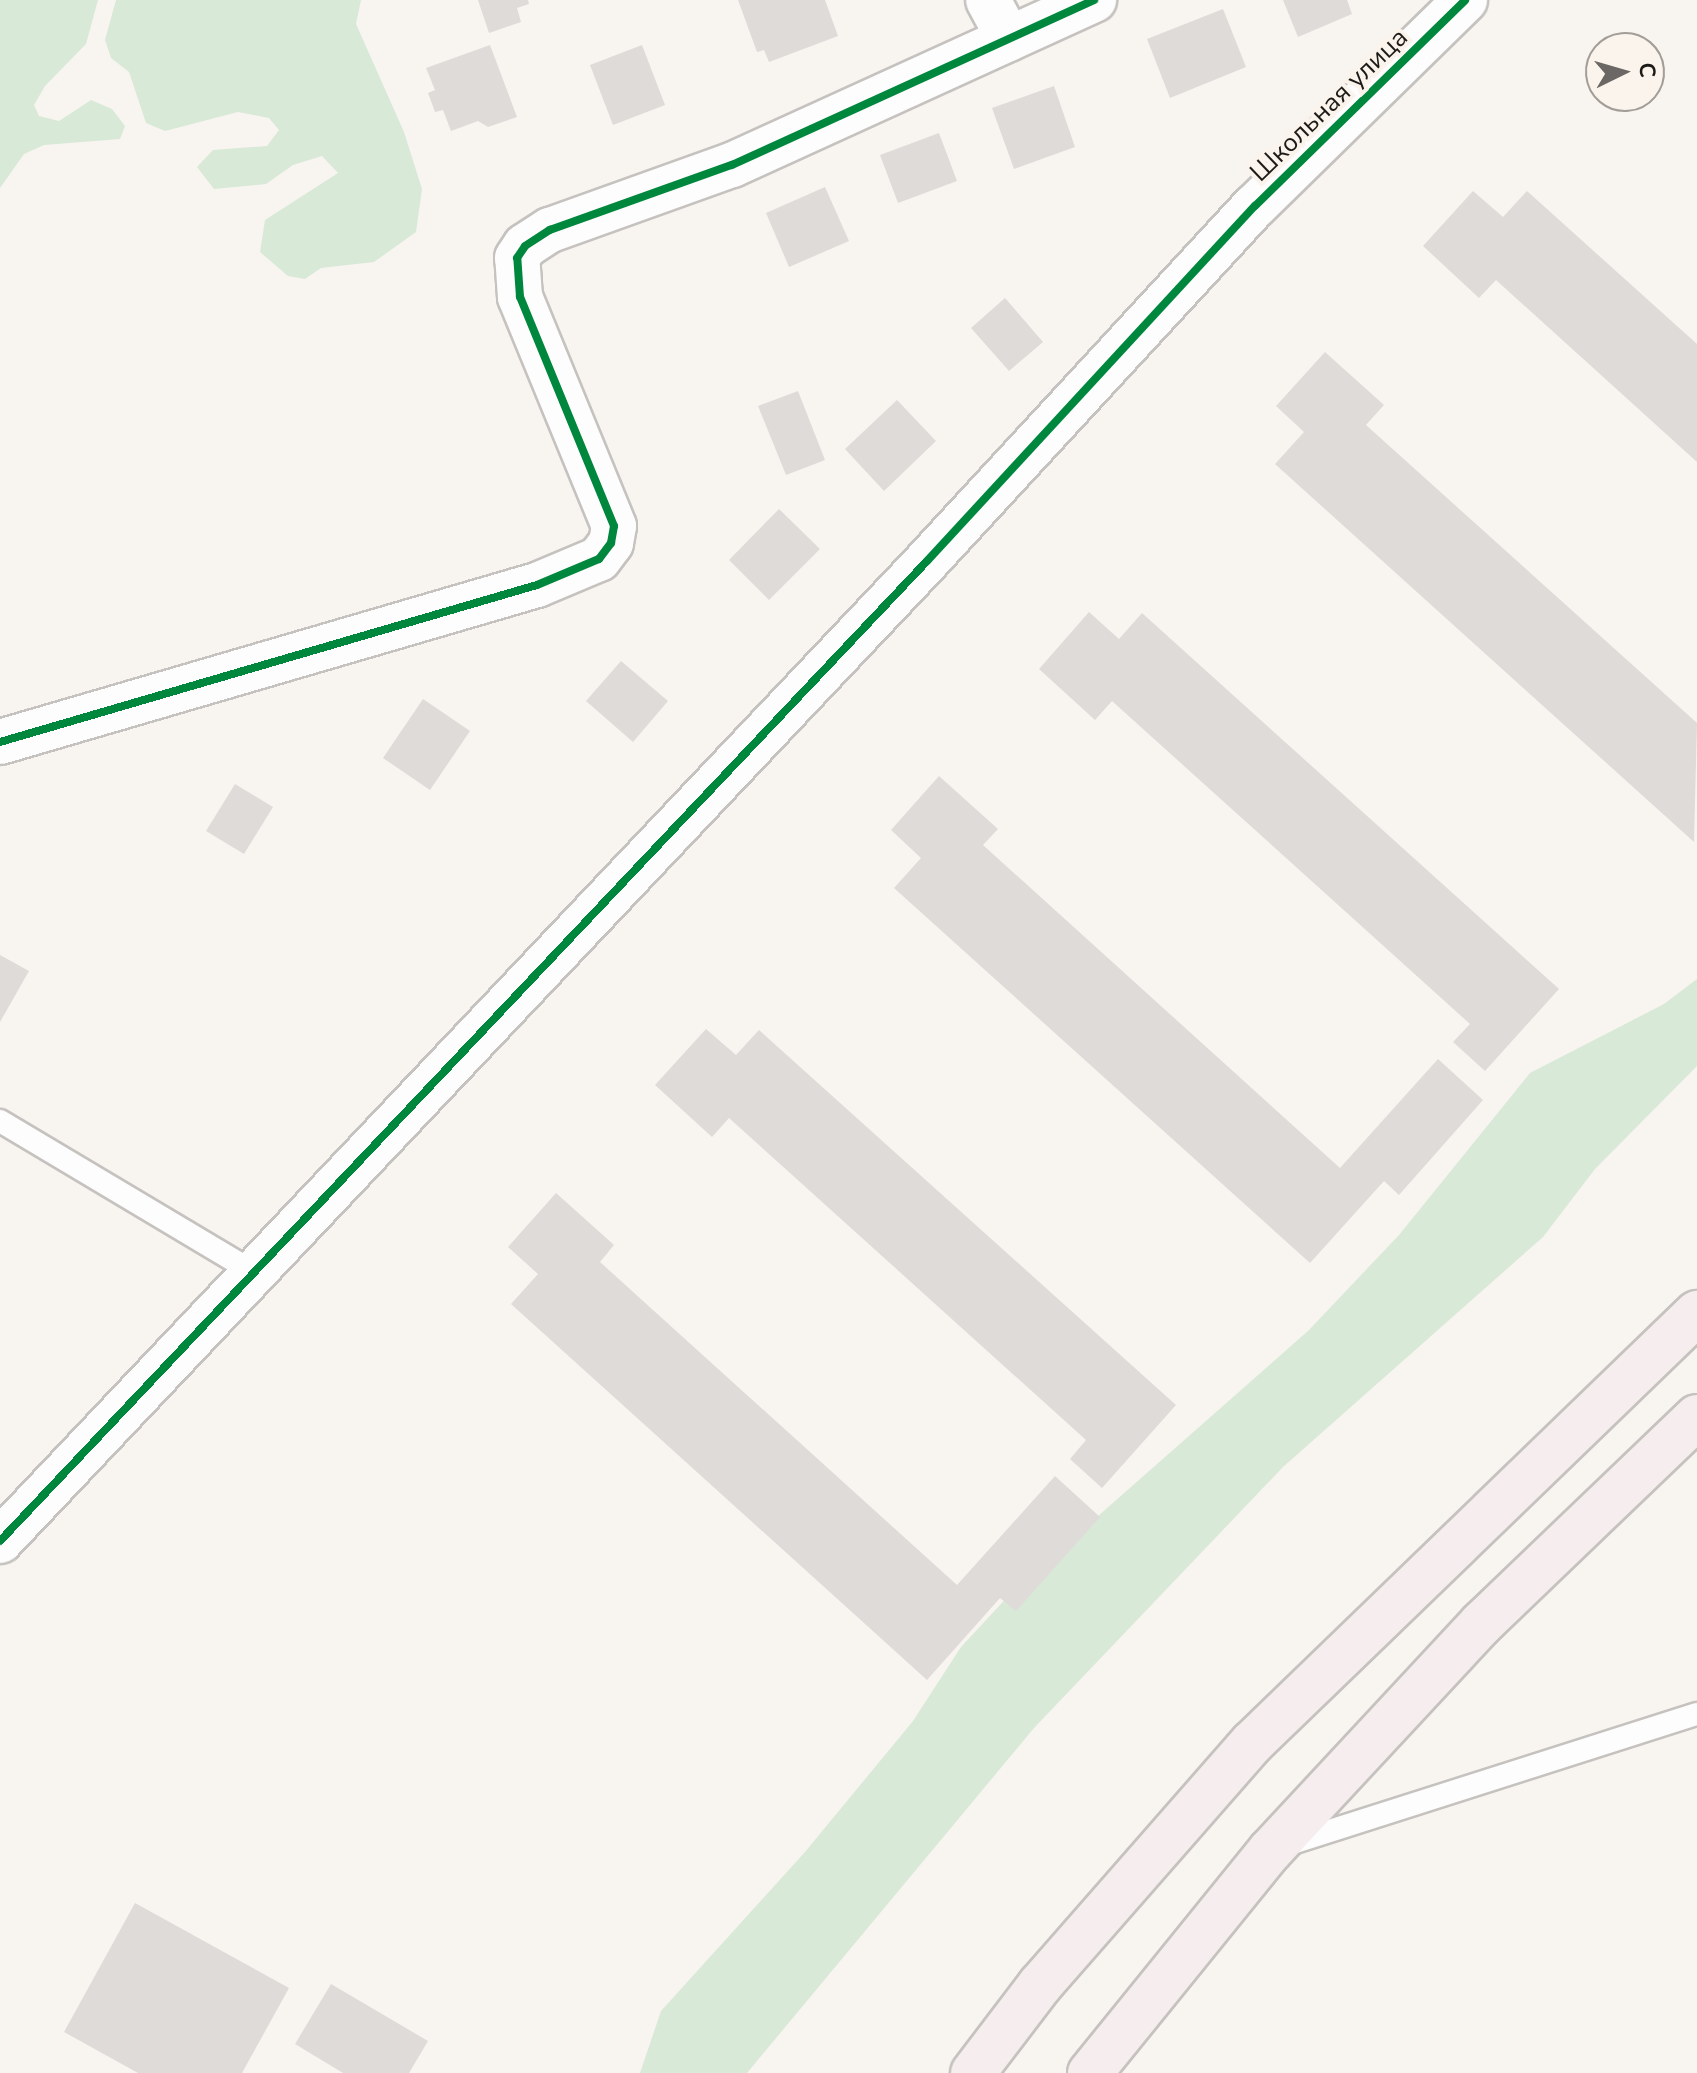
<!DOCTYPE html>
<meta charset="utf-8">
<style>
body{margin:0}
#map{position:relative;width:1697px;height:2073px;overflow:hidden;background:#f8f4f0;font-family:"Nunito Sans",sans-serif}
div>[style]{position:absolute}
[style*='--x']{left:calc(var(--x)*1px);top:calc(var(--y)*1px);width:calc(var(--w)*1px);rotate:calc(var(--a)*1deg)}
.green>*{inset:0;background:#d8e9d7}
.building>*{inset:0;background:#dfdbd9}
.roads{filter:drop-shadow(2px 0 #c5c2bf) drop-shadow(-2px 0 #c5c2bf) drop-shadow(0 2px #c5c2bf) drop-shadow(0 -2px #c5c2bf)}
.service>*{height:22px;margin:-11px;padding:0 11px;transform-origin:11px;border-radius:11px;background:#fefdfd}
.minor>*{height:44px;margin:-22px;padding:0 22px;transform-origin:22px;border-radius:22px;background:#fefdfd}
.primary>*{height:44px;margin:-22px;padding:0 22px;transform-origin:22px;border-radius:22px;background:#f6edee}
.cycleway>*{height:8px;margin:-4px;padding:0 4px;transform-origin:4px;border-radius:4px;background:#00873e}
span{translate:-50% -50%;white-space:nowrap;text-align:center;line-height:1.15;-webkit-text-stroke:8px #fbf4ec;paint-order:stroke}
.street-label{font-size:26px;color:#1d1b18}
.north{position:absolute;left:1585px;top:32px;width:80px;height:80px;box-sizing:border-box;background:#fbf4ec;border:2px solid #a29d97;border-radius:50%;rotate:85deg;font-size:22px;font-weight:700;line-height:32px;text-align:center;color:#1d1b18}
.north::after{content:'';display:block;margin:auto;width:28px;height:36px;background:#6a6764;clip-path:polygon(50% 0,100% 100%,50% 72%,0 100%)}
</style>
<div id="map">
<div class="green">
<i style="clip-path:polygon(0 0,98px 0,86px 44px,45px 86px,34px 105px,39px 116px,59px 121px,91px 100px,112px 109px,125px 126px,120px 139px,44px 145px,24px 154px,0 188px)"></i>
<i style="clip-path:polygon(116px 0,361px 0,356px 24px,404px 132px,422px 189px,416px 232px,374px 262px,321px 268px,305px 279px,288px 276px,260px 252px,265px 220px,338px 173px,322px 156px,293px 165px,266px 184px,214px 189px,197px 167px,213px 150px,267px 146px,279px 130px,269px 118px,238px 112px,165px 131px,146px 123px,129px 72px,111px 58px,105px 40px)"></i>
<i style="clip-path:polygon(1697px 979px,1697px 1066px,1595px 1169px,1543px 1237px,1283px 1467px,1034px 1728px,747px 2073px,640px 2073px,661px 2011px,805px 1852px,913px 1721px,961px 1647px,1013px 1591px,1309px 1330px,1399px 1235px,1530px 1073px,1664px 1004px)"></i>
</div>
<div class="building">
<i style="clip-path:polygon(478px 0,528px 0,529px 4px,517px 8px,521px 22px,489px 33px)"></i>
<i style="clip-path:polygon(738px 0,825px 0,838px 36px,769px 62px,764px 50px,757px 52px)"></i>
<i style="clip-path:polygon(1283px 0,1347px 0,1352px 14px,1298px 37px)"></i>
<i style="clip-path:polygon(1223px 9px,1246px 67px,1170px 98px,1147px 39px)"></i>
<i style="clip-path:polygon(490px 45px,517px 117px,488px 127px,478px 121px,451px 131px,443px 110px,435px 112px,428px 93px,435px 90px,426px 68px)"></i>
<i style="clip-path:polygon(642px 45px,665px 105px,613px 125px,590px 65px)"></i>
<i style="clip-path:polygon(1054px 86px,1075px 147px,1014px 169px,992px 108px)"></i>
<i style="clip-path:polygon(939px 133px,957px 181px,898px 203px,880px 155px)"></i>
<i style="clip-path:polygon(825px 187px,849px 241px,789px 267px,766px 213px)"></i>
<i style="clip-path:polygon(1473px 191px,1503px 217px,1527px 191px,1697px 344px,1697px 462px,1496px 280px,1479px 298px,1423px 246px)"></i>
<i style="clip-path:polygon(1005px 298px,1043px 342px,1009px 371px,971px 328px)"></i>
<i style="clip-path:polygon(1325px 352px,1384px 405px,1366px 425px,1697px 723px,1694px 842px,1275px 464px,1304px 432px,1276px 406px)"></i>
<i style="clip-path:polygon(798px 391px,825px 460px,786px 475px,758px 406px)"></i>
<i style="clip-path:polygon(897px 400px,936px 441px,884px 491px,845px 449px)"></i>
<i style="clip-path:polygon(779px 509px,820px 549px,769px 600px,729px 560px)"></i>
<i style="clip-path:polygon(1089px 612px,1119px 639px,1142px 613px,1559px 989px,1485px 1071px,1453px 1042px,1470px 1024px,1112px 701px,1095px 720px,1039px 669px)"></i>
<i style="clip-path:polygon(621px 661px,668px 701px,633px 742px,586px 701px)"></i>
<i style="clip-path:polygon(423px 699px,470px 731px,430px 790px,383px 758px)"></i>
<i style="clip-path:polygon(939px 776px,998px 829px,983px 845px,1340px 1168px,1438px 1059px,1483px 1100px,1399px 1195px,1384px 1181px,1310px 1263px,894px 888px,921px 858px,891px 830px)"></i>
<i style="clip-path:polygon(235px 784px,273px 807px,244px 854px,206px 831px)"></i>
<i style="clip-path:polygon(0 955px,29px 971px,0 1022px)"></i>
<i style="clip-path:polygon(706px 1029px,736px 1055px,759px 1030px,1176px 1405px,1102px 1488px,1070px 1459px,1086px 1440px,729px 1118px,712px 1137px,655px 1085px)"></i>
<i style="clip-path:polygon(556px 1193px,614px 1245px,600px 1262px,957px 1585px,1055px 1476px,1100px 1517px,1016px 1611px,1000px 1598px,927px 1680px,511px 1304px,538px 1274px,508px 1247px)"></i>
<i style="clip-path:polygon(135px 1903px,289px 1988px,242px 2073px,138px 2073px,64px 2032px)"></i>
<i style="clip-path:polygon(331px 1984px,428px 2041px,409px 2073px,343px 2073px,295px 2044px)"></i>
</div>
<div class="roads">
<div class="service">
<i style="--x:0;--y:1121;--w:297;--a:30.8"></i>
<i style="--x:1286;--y:1845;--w:431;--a:-17.7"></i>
</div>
<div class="minor">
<i style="--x:988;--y:0;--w:44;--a:61.7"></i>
<i style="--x:0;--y:742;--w:559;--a:-16.3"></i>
<i style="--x:537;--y:585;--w:67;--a:-22.8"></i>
<i style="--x:599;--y:559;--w:20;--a:-53"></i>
<i style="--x:611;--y:543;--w:17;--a:-80"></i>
<i style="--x:614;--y:526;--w:248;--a:-112.3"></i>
<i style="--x:520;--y:297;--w:39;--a:-94"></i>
<i style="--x:517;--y:258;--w:14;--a:-56"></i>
<i style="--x:525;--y:246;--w:30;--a:-33"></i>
<i style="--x:550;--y:230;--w:193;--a:-19.7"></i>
<i style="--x:732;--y:165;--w:398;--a:-24.5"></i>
<i style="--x:0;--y:1541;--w:1349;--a:-46.59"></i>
<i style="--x:927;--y:561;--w:483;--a:-47.3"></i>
<i style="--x:1255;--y:206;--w:294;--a:-44.4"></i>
</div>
<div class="primary">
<i style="--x:973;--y:2073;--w:111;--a:-52.7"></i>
<i style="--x:1040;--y:1985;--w:322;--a:-48.8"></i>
<i style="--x:1252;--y:1743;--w:619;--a:-44.02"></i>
<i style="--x:1090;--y:2073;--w:286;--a:-51"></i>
<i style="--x:1270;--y:1851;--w:310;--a:-47.1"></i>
<i style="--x:1481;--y:1624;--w:299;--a:-43.8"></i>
</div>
</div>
<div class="cycleway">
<i style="--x:0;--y:742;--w:559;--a:-16.3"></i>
<i style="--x:537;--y:585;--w:67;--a:-22.8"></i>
<i style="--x:599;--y:559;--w:20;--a:-53"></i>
<i style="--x:611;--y:543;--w:17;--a:-80"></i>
<i style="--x:614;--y:526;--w:248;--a:-112.3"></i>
<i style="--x:520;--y:297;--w:39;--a:-94"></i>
<i style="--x:517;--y:258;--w:14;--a:-56"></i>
<i style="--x:525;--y:246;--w:30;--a:-33"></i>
<i style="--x:550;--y:230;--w:193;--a:-19.7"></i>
<i style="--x:732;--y:165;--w:398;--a:-24.5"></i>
<i style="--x:0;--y:1541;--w:1349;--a:-46.59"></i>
<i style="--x:927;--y:561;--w:483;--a:-47.3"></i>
<i style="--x:1255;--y:206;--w:294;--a:-44.4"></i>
</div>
<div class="street-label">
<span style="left:1329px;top:105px;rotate:-44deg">Школьная улица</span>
</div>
<div class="north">С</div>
</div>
